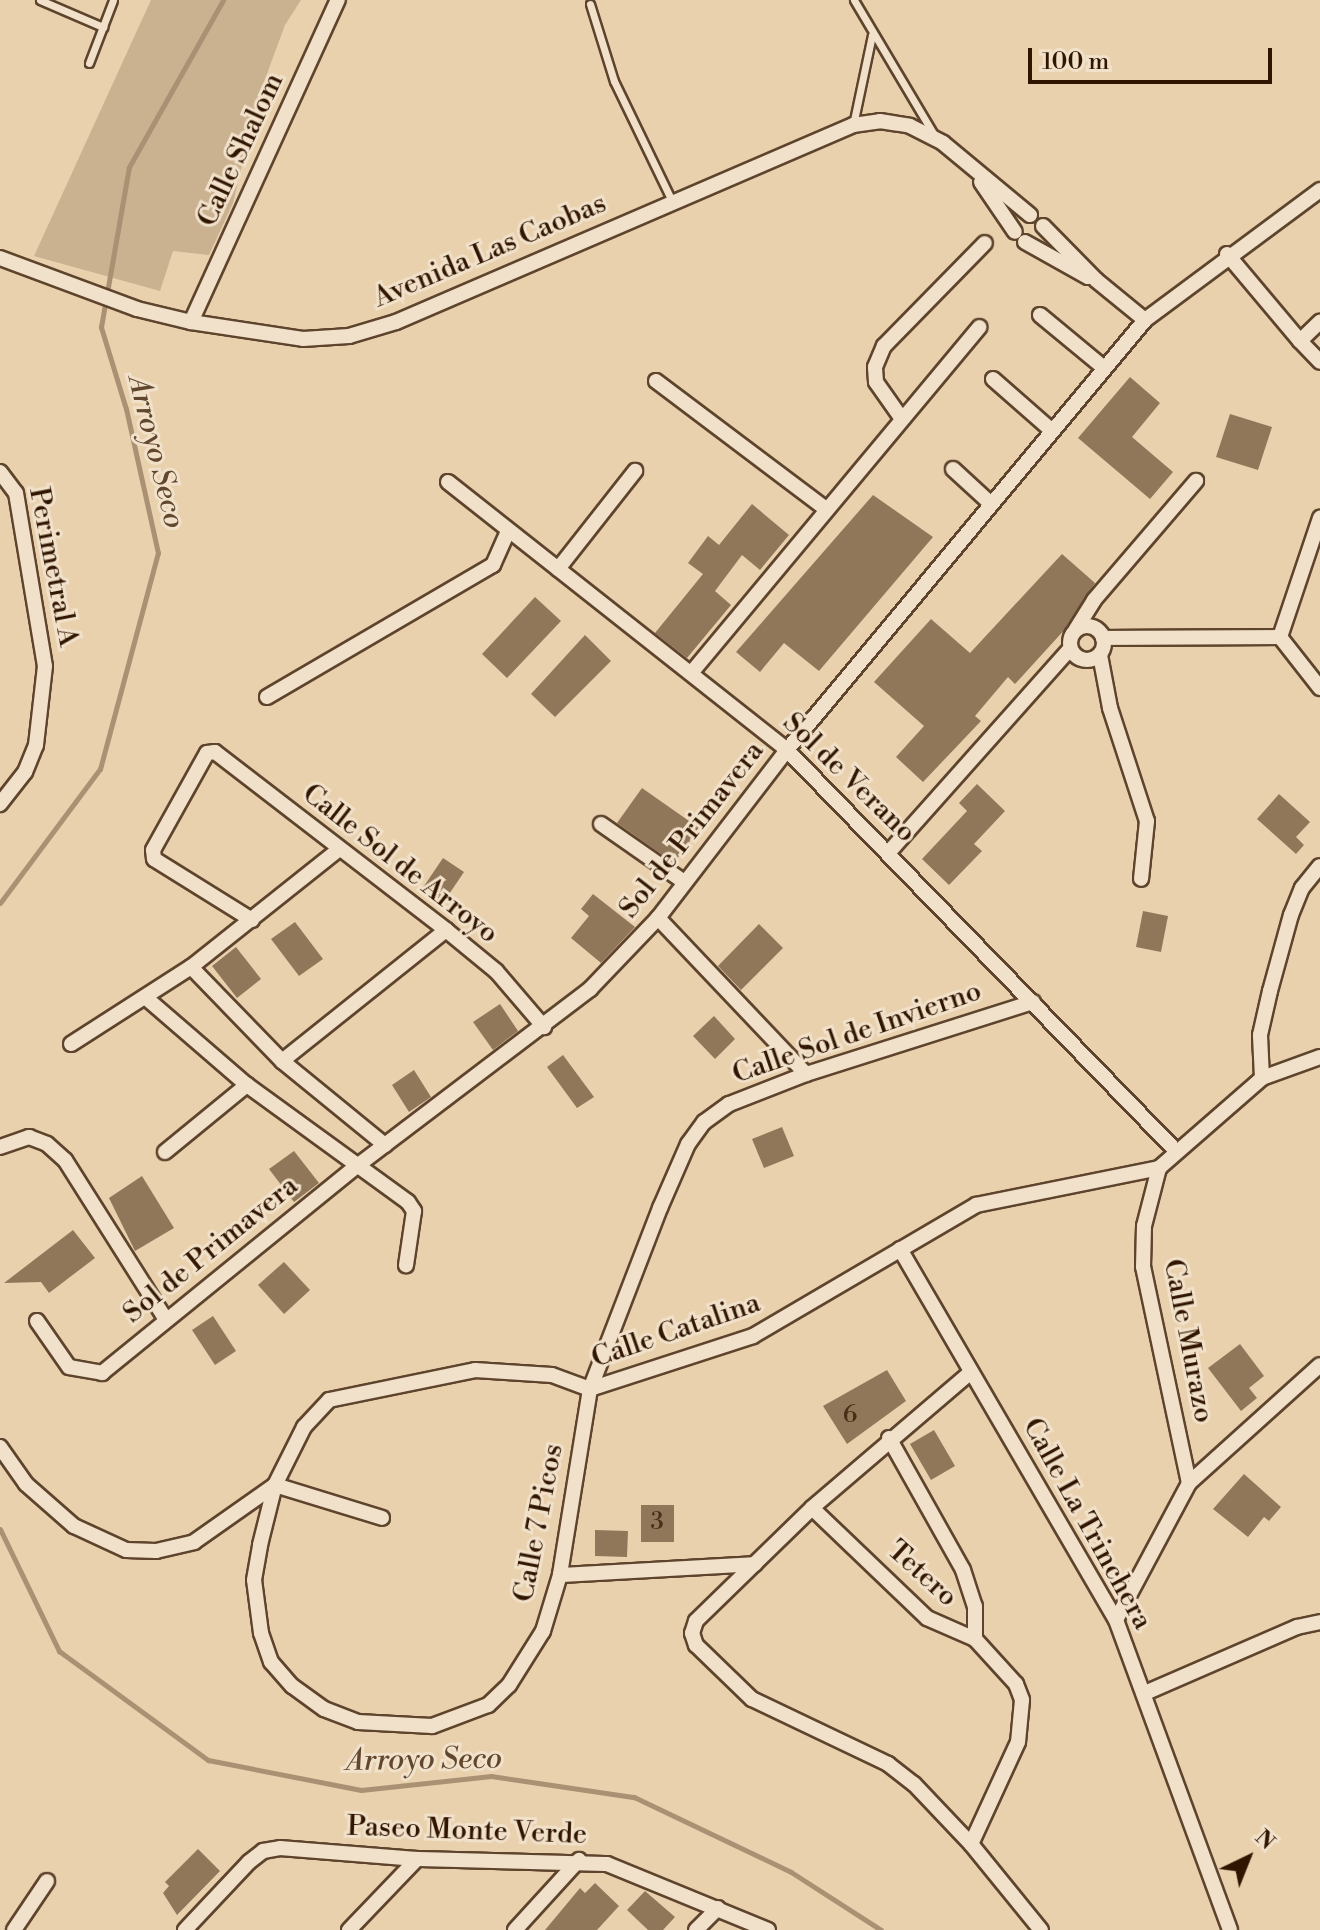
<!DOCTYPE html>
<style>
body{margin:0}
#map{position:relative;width:1320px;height:1930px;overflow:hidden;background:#e9d1ae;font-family:"Libre Bodoni",serif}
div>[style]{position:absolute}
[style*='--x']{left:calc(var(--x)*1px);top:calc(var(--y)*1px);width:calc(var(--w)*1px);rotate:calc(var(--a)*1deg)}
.green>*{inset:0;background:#cab190}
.stream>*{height:5px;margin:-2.5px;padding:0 2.5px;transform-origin:2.5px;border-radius:2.5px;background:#aa9173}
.building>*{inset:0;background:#90775a}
.roads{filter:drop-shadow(2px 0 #5e442c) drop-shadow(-2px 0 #5e442c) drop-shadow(0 2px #5e442c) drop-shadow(0 -2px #5e442c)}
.lane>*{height:7px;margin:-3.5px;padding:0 3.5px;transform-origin:3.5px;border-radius:3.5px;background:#f1e1ca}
.street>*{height:14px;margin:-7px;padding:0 7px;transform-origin:7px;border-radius:7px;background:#f1e1ca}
.street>.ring{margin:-7px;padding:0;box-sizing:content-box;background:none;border:14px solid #f1e1ca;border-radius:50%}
span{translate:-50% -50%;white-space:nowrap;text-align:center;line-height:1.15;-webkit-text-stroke:6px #f1e1ca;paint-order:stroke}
.number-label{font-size:24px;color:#482e16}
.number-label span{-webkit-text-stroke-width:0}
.street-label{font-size:28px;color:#301500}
.water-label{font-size:30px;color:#61472e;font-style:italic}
.north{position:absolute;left:1208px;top:1818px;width:80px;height:80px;-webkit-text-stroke:6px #f1e1ca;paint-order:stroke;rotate:43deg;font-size:22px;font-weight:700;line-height:32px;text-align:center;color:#301500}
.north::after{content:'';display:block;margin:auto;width:28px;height:36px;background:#301500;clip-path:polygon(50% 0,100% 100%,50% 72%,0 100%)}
.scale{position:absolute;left:1028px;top:48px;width:244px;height:36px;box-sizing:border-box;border:4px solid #301500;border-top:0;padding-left:10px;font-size:24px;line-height:28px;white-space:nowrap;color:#301500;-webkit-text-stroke:6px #f1e1ca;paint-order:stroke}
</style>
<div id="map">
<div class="green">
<i style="clip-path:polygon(151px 0,301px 0,285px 25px,258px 98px,233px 203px,209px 255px,173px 251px,160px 291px,34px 256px)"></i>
</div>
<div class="stream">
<i style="--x:0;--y:903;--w:167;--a:-53.3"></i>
<i style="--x:100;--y:769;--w:224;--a:-75"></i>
<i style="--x:158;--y:553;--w:148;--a:-102.5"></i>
<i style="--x:126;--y:409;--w:86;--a:-107"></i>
<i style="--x:101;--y:327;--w:162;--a:-80.1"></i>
<i style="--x:129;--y:167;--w:192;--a:-60.6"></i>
<i style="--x:0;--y:1529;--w:136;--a:64.2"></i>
<i style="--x:59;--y:1651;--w:185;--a:36.2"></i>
<i style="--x:208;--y:1760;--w:156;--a:11.1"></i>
<i style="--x:361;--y:1790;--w:131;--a:-6.1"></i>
<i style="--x:491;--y:1776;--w:145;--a:8.4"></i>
<i style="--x:634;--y:1797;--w:174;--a:25.5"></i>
<i style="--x:791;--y:1872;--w:107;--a:32.8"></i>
</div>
<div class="building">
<i style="clip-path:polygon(1130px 377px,1160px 403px,1132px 437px,1173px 472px,1150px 499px,1078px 438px)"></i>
<i style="clip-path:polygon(1230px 414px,1272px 427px,1258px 470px,1216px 457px)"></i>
<i style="clip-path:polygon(873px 495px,933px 537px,819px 671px,784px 643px,760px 672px,736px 652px)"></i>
<i style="clip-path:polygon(752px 504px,789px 535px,760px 570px,742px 555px,715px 591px,731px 605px,687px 658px,655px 633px,703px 574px,688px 563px,708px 536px,719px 545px)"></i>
<i style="clip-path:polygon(1062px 554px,1095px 583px,1067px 627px,1015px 684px,1008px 677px,975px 716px,981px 721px,923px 782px,896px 757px,924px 726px,874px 682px,931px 619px,970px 653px)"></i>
<i style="clip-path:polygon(535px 597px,561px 621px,507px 678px,482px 654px)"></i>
<i style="clip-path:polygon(585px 635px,611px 661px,555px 717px,531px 694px)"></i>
<i style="clip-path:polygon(977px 784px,1005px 811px,974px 844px,982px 851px,949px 885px,922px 859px,967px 811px,959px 803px)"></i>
<i style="clip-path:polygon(642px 788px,699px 828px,674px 863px,617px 823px)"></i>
<i style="clip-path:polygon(1279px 794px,1310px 822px,1296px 837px,1304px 845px,1296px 854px,1257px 819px)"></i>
<i style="clip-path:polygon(443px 858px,464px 872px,441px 906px,420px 892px)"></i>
<i style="clip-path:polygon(593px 894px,635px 927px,601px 963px,571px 938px,589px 916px,581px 909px)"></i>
<i style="clip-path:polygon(1143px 911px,1168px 916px,1161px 952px,1136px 947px)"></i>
<i style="clip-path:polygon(295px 922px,323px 959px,299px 976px,271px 939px)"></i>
<i style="clip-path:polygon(759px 924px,783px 948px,741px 990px,718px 966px)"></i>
<i style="clip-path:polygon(236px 947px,261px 979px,237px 998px,212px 966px)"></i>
<i style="clip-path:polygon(500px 1004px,518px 1031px,493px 1050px,473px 1022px)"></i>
<i style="clip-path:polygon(714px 1016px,735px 1039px,715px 1059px,693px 1036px)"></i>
<i style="clip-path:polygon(563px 1055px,594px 1097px,577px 1108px,547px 1067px)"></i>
<i style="clip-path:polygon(414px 1070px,431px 1097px,409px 1112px,392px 1085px)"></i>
<i style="clip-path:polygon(782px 1127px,794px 1156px,764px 1168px,752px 1139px)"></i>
<i style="clip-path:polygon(294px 1151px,319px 1183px,294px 1202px,269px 1169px)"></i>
<i style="clip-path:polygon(142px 1176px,174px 1228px,135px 1251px,109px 1198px)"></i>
<i style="clip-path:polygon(73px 1230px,95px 1258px,49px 1293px,41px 1282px,4px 1283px)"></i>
<i style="clip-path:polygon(284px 1262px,310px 1290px,284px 1314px,258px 1285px)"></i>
<i style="clip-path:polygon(213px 1316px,236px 1351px,215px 1365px,192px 1330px)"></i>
<i style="clip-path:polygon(1240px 1344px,1264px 1376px,1249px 1388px,1257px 1398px,1241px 1411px,1208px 1368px)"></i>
<i style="clip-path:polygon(887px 1370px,906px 1401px,847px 1444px,823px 1406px)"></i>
<i style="clip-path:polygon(934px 1430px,955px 1466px,931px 1480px,910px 1444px)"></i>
<i style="clip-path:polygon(1244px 1474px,1281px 1507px,1269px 1521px,1264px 1517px,1248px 1537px,1213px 1509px)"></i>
<i style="clip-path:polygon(641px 1505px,674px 1505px,674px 1542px,641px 1542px)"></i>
<i style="clip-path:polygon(595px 1530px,628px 1531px,627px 1557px,595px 1556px)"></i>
<i style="clip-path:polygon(198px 1849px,220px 1871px,177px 1915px,163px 1893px,169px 1886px,165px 1882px)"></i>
<i style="clip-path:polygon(595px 1883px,619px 1906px,597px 1930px,545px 1930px,580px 1888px,585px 1893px)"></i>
<i style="clip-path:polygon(645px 1891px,675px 1917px,663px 1930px,648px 1930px,627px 1910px)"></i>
</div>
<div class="roads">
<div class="lane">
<i style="--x:40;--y:0;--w:69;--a:23.2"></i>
<i style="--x:854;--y:0;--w:157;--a:59.3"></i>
<i style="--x:590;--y:4;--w:81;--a:72.7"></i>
<i style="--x:614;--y:81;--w:133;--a:64.2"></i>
<i style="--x:89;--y:63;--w:67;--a:-69.1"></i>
<i style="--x:853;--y:125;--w:92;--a:-78.1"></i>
</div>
<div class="street">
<i style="--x:981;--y:182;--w:60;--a:55.8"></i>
<i style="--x:1043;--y:226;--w:76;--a:45.5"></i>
<i style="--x:1096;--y:280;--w:63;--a:39.2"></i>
<i style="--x:1025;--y:242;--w:72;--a:29.1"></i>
<i style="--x:1227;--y:254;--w:114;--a:50"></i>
<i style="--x:1300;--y:341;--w:28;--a:-44"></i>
<i style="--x:0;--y:258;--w:146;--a:20.4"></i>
<i style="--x:137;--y:309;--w:56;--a:13.5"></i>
<i style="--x:191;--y:322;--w:113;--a:8.6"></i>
<i style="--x:303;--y:339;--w:46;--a:-3.7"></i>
<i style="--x:349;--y:336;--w:49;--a:-16.6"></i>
<i style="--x:396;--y:322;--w:498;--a:-23.3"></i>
<i style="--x:853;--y:125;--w:27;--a:-8"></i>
<i style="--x:880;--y:121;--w:30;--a:9"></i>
<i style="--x:910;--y:126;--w:37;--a:27"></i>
<i style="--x:943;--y:143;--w:113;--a:39.6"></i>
<i style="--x:1040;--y:315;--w:83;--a:39.6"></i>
<i style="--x:191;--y:322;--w:354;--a:-65.5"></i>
<i style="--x:1300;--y:341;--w:29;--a:46"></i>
<i style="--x:993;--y:379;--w:77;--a:41.3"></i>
<i style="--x:656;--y:381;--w:213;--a:37"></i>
<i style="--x:902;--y:419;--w:45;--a:-125.1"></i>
<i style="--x:876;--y:382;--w:15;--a:-94"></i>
<i style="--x:875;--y:367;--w:23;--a:-67"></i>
<i style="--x:884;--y:346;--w:144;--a:-45.6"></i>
<i style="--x:953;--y:469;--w:52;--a:42.6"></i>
<i style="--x:0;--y:472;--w:26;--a:53"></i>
<i style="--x:16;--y:493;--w:175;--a:80.5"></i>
<i style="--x:45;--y:666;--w:80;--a:96.5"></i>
<i style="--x:36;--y:745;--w:29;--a:112"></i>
<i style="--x:25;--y:772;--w:41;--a:128"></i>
<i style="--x:448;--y:482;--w:432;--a:38.3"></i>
<i style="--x:787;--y:750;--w:559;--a:45.87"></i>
<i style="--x:558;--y:569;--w:125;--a:-51.8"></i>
<i class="ring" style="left:1070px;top:626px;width:20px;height:20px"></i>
<i style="--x:1076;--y:629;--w:34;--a:-58"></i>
<i style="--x:1094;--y:600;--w:157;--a:-49.4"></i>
<i style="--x:1280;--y:637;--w:126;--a:-71.4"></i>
<i style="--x:1280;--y:637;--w:65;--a:51.9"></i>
<i style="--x:1103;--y:638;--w:177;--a:-0.3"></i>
<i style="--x:1100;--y:655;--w:54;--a:79.3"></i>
<i style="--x:1110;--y:708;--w:119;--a:71.9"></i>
<i style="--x:1147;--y:821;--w:58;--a:95.9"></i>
<i style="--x:692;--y:672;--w:449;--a:-50.2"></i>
<i style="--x:267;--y:697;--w:262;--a:-30.3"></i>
<i style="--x:493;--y:565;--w:37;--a:-66"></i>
<i style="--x:601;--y:824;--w:101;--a:34.9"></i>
<i style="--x:889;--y:852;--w:272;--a:-48.3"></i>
<i style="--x:658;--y:918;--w:215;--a:46.5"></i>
<i style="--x:252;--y:920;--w:115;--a:-148.1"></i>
<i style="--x:154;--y:859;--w:9;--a:-96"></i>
<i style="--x:153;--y:850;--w:111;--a:-60.9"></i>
<i style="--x:207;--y:753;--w:8;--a:-7"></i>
<i style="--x:215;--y:752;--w:292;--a:37.6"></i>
<i style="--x:446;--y:930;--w:65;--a:39.4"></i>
<i style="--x:496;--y:971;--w:74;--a:49.4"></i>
<i style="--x:191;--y:967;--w:131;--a:45.9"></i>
<i style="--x:282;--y:1061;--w:133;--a:39.2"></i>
<i style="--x:145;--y:997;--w:135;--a:40.8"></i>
<i style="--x:247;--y:1085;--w:199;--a:36"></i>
<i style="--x:408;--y:1202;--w:11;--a:56"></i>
<i style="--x:414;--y:1211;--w:55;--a:98.4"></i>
<i style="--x:1033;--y:1002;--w:238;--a:162.4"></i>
<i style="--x:806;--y:1074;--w:83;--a:158.7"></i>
<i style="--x:729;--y:1104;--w:31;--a:144"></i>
<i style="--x:704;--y:1122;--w:27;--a:126"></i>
<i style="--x:688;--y:1144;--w:70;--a:113.6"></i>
<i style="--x:660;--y:1208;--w:194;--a:111.1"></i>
<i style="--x:590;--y:1389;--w:188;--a:99.2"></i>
<i style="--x:560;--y:1575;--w:59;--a:106.9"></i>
<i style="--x:543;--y:1631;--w:64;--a:122.2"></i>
<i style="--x:509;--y:1685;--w:29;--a:136"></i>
<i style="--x:488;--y:1705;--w:60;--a:159.4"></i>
<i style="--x:432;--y:1726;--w:74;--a:-176.9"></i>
<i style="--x:358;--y:1722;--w:36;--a:-159"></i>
<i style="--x:324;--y:1709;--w:39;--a:-144"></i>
<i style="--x:292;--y:1686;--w:32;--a:-131"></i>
<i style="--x:271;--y:1662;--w:31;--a:-109"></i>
<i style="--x:261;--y:1633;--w:53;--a:-97.5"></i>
<i style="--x:254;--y:1580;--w:36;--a:-80"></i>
<i style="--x:260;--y:1545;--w:62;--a:-76"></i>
<i style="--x:275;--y:1485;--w:65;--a:-63.4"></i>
<i style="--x:304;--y:1427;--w:37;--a:-47"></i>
<i style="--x:329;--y:1400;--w:149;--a:-11.6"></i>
<i style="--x:475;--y:1370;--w:77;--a:3.7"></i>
<i style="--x:552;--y:1375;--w:40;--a:20.2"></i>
<i style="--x:590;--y:1389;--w:171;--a:-18"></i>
<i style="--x:753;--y:1336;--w:259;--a:-30.4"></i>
<i style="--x:976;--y:1205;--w:187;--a:-11.4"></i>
<i style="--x:71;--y:1044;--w:143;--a:-32.7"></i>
<i style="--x:191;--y:967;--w:188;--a:-38.5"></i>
<i style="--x:282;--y:1061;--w:210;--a:-38.6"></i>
<i style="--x:1262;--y:1078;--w:43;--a:-92.7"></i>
<i style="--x:1260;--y:1035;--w:45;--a:-77.2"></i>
<i style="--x:1270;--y:991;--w:79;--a:-74.6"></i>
<i style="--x:1291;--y:915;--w:29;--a:-68"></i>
<i style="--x:1302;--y:888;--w:28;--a:-51"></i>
<i style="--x:0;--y:1147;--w:31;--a:-19"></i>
<i style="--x:29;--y:1137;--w:19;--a:21"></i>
<i style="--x:47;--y:1144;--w:24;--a:42"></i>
<i style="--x:65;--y:1160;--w:189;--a:57.7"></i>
<i style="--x:165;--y:1152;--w:106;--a:-39.3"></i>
<i style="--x:900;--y:1249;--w:429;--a:59.8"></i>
<i style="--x:1116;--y:1620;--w:330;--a:69.8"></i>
<i style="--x:37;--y:1321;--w:56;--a:55.2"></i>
<i style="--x:69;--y:1367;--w:34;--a:10"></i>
<i style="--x:102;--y:1373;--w:328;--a:-39.1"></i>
<i style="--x:357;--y:1166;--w:293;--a:-37.2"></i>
<i style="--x:590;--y:989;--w:98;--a:-46.2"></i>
<i style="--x:658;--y:918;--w:212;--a:-52.5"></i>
<i style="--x:787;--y:750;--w:560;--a:-50.22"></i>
<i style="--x:1145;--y:320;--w:218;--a:-36.6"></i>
<i style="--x:971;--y:1372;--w:209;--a:139.5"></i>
<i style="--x:812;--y:1508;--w:162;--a:135.8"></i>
<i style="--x:696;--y:1621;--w:13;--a:108"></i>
<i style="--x:692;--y:1633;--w:13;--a:72"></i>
<i style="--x:696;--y:1645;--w:78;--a:44"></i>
<i style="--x:752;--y:1699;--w:151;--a:25.5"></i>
<i style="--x:888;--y:1764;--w:33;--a:38"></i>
<i style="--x:914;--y:1784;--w:83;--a:46.5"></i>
<i style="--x:971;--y:1844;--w:111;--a:50.9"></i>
<i style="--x:889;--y:1438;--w:151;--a:60.7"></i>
<i style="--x:963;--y:1570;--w:38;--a:72"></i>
<i style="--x:975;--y:1606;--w:33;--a:90"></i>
<i style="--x:0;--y:1447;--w:45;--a:54.9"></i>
<i style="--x:26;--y:1484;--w:64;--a:41.2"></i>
<i style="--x:74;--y:1526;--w:57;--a:24.8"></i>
<i style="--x:126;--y:1550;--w:30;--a:2"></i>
<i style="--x:156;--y:1551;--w:39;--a:-13"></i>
<i style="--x:194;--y:1542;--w:99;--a:-35.1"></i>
<i style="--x:1189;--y:1483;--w:221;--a:-102"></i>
<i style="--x:1143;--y:1267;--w:41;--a:-88.6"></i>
<i style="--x:1144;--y:1226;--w:60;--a:-75.5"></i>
<i style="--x:1159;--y:1168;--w:137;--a:-41.1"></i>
<i style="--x:1262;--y:1078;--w:62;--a:-19.9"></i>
<i style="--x:275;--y:1485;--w:112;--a:17.1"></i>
<i style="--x:812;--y:1508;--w:159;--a:43.7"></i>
<i style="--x:927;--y:1618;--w:52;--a:23.6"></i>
<i style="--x:975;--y:1639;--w:61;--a:47.7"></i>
<i style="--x:1016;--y:1684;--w:17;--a:69"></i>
<i style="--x:1022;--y:1700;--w:42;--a:95.4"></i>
<i style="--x:1018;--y:1742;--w:112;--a:114.7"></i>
<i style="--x:560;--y:1575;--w:195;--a:-3.2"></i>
<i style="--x:1116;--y:1620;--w:155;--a:-61.9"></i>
<i style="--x:1189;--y:1483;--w:176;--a:-42"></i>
<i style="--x:1145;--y:1693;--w:166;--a:-23.5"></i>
<i style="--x:1297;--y:1627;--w:24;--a:-12"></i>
<i style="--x:14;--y:1930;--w:59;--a:-56"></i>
<i style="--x:185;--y:1930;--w:93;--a:-46.7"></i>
<i style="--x:249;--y:1862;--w:18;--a:-38"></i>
<i style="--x:263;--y:1851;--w:17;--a:-10"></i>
<i style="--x:280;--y:1848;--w:137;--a:4.6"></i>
<i style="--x:417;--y:1859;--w:190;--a:1.5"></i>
<i style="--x:607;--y:1864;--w:174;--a:22.3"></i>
<i style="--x:349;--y:1930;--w:98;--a:-46.2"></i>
<i style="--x:515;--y:1930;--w:95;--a:-47.6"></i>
<i style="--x:696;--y:1930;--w:31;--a:-45"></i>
</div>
</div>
<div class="number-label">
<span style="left:850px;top:1416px">6</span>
<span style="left:657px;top:1523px">3</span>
</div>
<div class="street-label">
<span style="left:241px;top:150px;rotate:-65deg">Calle Shalom</span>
<span style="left:490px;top:251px;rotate:-23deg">Avenida Las Caobas</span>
<span style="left:53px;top:567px;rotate:79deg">Perimetral A</span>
<span style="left:849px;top:778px;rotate:44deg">Sol de Verano</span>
<span style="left:692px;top:830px;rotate:-52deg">Sol de Primavera</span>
<span style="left:400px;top:864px;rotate:38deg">Calle Sol de Arroyo</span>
<span style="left:857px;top:1033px;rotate:-19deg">Calle Sol de Invierno</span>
<span style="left:211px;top:1250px;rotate:-39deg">Sol de Primavera</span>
<span style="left:676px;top:1331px;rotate:-19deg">Calle Catalina</span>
<span style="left:1188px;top:1341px;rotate:79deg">Calle Murazo</span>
<span style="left:539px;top:1523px;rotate:-79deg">Calle 7 Picos</span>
<span style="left:1087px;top:1524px;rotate:61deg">Calle La Trinchera</span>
<span style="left:922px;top:1574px;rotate:42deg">Tetero</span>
<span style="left:467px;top:1831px;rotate:2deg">Paseo Monte Verde</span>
</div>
<div class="water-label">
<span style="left:156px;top:452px;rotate:76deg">Arroyo Seco</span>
<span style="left:424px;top:1760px;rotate:-1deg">Arroyo Seco</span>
</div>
<div class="north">N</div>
<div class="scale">100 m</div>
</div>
